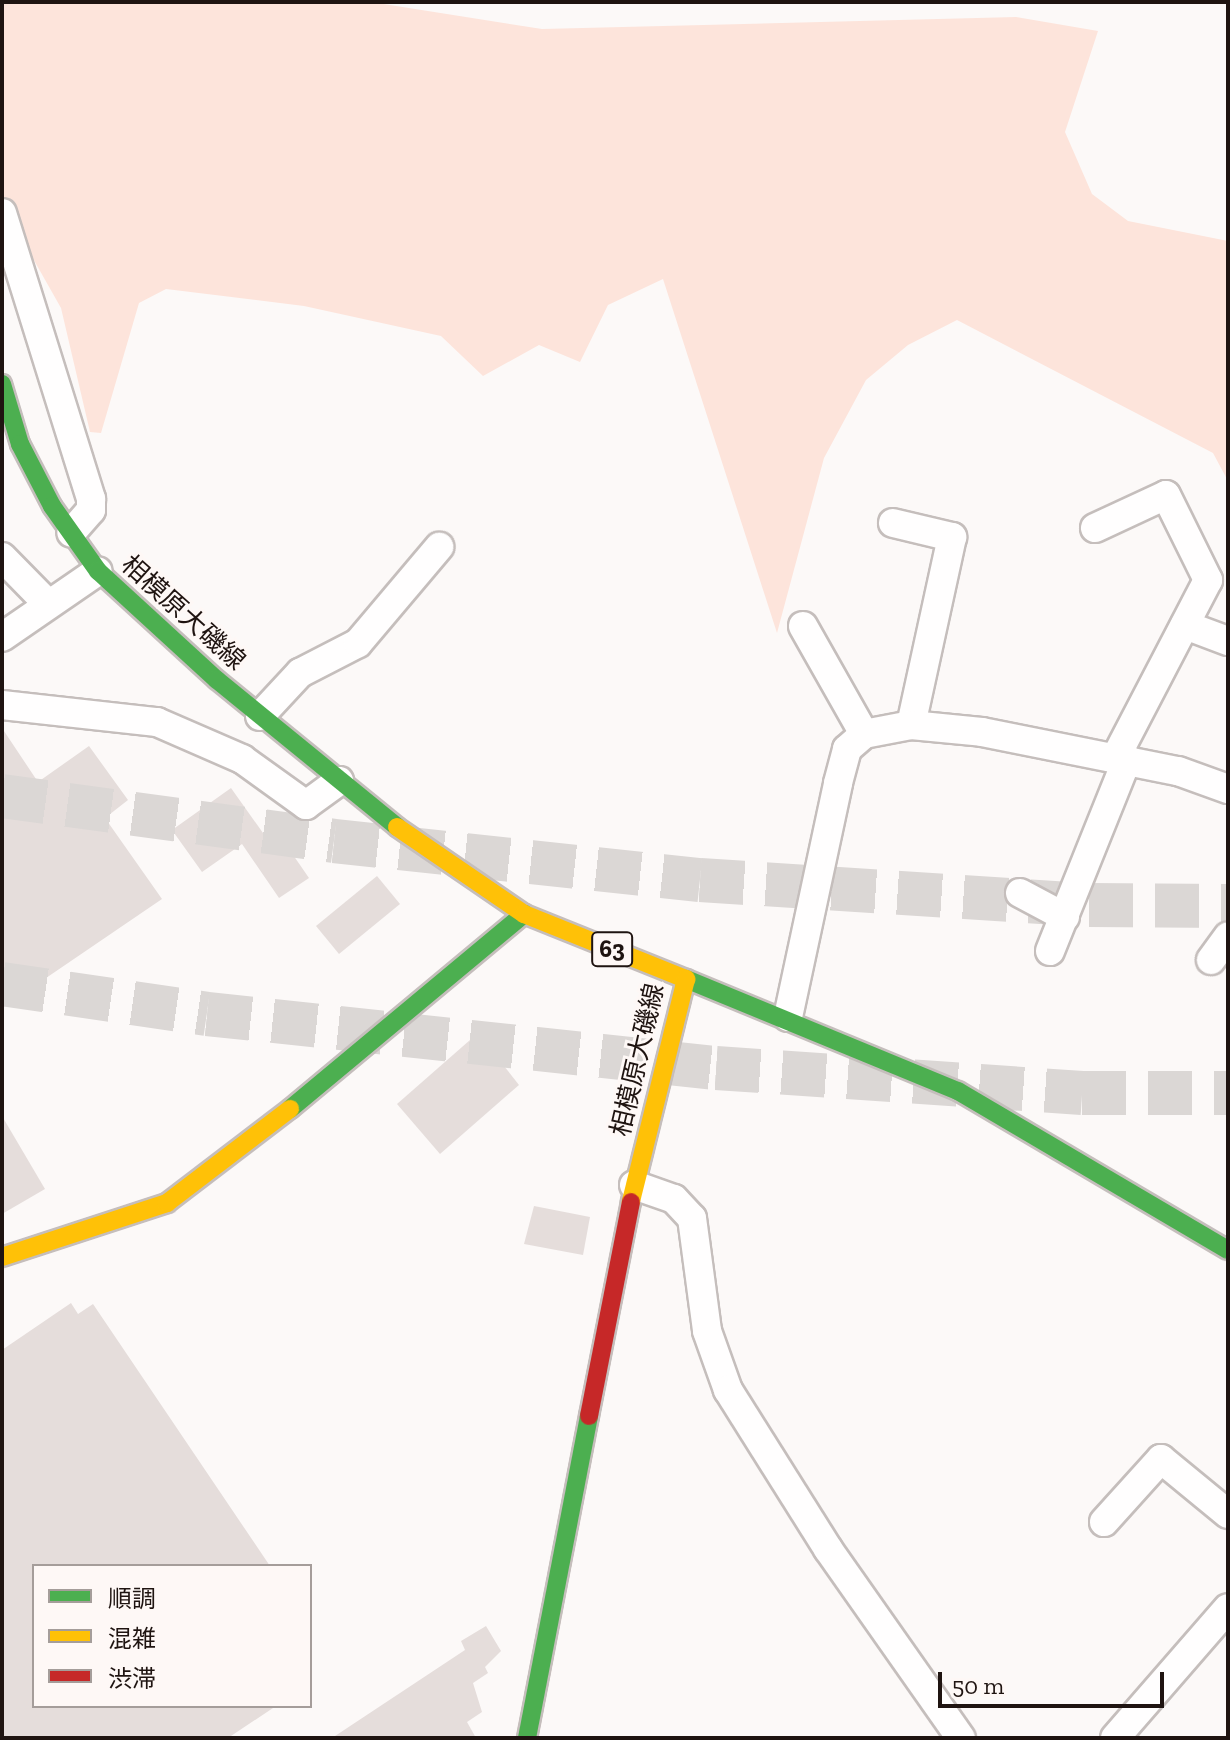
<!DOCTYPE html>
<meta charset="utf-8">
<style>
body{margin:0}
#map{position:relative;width:1230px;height:1740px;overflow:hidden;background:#fcf9f8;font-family:"Zilla Slab","Noto Sans JP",serif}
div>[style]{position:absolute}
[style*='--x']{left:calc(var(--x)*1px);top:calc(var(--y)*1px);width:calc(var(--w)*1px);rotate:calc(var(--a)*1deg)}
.green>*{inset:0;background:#fde4db}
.building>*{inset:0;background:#e5dddb}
.highway-tunnel>*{height:44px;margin-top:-22px;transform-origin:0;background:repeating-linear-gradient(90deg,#dbd7d5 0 44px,transparent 0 66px)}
.roads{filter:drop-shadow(2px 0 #c5bebc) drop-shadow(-2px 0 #c5bebc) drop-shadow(0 2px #c5bebc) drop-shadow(0 -2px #c5bebc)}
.street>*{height:28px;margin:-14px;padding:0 14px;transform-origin:14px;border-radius:14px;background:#fffefe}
.fast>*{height:18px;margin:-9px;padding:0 9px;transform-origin:9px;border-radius:9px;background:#4caf50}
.slow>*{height:18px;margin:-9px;padding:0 9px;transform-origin:9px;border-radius:9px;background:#ffc107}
.jam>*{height:18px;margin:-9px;padding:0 9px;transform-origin:9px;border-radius:9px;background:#c62828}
span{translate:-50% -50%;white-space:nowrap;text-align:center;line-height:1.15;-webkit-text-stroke:6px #fef8f6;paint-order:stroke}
.shield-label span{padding:2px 6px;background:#fef8f6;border:2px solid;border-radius:6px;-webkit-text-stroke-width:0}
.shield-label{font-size:24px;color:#1f1411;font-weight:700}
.street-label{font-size:26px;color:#1f1411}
.frame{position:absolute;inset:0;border:4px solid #1f1411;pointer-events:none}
.legend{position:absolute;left:32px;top:1564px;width:280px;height:144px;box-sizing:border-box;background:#fef8f6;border:2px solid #a59d9a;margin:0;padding:10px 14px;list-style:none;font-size:24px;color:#1f1411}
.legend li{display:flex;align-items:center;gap:16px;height:40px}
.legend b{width:40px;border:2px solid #a59d9a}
.scale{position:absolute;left:938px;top:1672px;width:226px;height:36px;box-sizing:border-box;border:4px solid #1f1411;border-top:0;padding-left:10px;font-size:24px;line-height:28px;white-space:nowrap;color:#1f1411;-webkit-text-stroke:6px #fef8f6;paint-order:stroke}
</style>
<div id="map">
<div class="green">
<i style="clip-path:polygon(2px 2px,371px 2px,542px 29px,1016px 17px,1098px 31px,1065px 132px,1092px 194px,1128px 221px,1228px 241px,1228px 481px,1213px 453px,957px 320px,908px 345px,866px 380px,824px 458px,777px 633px,663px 279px,608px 305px,580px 362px,539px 345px,483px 376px,441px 336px,304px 306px,166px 289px,139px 303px,101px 433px,90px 432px,61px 308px,31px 255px,2px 265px)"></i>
</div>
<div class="building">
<i style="clip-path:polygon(2px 728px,38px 782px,89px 746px,128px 800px,105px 818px,162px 899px,2px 1008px)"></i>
<i style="clip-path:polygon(231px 788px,263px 833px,269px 829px,285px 852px,289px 849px,309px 878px,279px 898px,242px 844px,202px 872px,172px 830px)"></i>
<i style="clip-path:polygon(377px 876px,400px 904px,339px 954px,316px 926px)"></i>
<i style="clip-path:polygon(478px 1033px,519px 1085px,440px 1154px,397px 1104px)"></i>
<i style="clip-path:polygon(2px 1116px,45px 1189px,2px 1214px)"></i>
<i style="clip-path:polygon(534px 1206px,590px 1217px,583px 1255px,524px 1244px)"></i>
<i style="clip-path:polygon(71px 1303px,78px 1314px,93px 1304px,270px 1566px,34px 1566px,34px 1706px,276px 1706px,228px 1738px,2px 1738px,2px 1350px)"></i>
<i style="clip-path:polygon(486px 1626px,501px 1651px,485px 1667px,488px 1673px,473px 1683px,482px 1712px,467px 1722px,476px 1738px,332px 1738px,465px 1650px,461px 1641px)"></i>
</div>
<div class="highway-tunnel">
<i style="--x:2;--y:796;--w:335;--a:7.7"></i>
<i style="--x:334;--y:841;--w:368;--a:6.1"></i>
<i style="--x:700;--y:880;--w:390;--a:3.7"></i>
<i style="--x:1089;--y:905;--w:139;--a:0.4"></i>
<i style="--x:2;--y:984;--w:207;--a:8.3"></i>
<i style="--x:207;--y:1014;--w:512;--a:6.06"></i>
<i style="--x:716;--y:1068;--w:367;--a:3.9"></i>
<i style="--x:1082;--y:1093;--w:146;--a:0"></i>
</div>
<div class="roads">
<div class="street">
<i style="--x:2;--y:213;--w:300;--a:72.7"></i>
<i style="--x:91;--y:499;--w:11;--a:90"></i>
<i style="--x:91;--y:510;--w:30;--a:131"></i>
<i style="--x:893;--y:523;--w:61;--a:13.3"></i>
<i style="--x:952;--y:537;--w:192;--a:102.3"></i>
<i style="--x:1095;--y:528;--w:78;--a:-24.9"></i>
<i style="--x:1166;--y:495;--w:95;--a:63.7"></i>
<i style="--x:1208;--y:580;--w:199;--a:117.5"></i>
<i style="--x:2;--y:557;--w:66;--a:45.6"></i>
<i style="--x:1185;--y:625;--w:46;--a:20.4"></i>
<i style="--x:803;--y:626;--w:124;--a:60.5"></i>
<i style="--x:2;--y:637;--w:116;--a:-34.5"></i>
<i style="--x:2;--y:705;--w:156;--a:6.3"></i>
<i style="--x:157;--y:722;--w:93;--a:23.5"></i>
<i style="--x:242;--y:759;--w:79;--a:35.7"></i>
<i style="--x:306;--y:805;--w:41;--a:-36"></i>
<i style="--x:260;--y:716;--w:59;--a:-47.1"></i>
<i style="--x:300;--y:673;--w:65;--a:-27.3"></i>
<i style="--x:358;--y:643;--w:126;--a:-49.8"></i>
<i style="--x:1020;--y:893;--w:51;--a:28.1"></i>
<i style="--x:1050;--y:951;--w:207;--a:-68.1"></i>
<i style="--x:1211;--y:960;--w:29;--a:-54"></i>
<i style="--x:788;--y:1017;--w:239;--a:-77.9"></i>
<i style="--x:838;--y:783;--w:35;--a:-75"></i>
<i style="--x:847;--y:749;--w:23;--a:-41"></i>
<i style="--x:864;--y:734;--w:48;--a:-10.8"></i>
<i style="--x:911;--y:725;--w:71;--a:5.6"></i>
<i style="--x:982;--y:732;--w:200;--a:11.3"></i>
<i style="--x:1178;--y:771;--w:53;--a:19.8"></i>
<i style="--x:634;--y:1185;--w:42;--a:19.3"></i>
<i style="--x:674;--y:1199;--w:26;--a:47"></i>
<i style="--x:692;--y:1218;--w:114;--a:82.4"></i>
<i style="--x:707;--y:1331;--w:63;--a:70.4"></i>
<i style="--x:728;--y:1390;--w:188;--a:57.8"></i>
<i style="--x:828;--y:1549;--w:231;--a:54.9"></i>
<i style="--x:1104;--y:1522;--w:85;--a:-47.9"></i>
<i style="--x:1161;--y:1459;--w:87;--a:39.4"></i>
<i style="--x:1115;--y:1738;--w:172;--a:-49"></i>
</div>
<div class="fast">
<i style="--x:2;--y:384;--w:63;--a:73.3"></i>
<i style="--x:20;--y:444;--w:70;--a:62.7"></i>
<i style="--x:52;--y:506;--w:80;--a:54.7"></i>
<i style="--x:98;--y:571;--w:161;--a:42.5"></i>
<i style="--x:217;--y:680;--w:232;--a:39.2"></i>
<i style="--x:686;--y:979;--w:294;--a:22.4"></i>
<i style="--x:958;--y:1091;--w:313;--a:30.5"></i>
<i style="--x:290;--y:1109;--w:305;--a:-39.8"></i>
<i style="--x:527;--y:1738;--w:328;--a:-79.1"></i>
</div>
<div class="slow">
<i style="--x:397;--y:827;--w:154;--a:34.4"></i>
<i style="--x:524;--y:914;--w:175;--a:21.9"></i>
<i style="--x:686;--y:979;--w:230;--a:103.9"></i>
<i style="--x:2;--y:1257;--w:174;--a:-18.1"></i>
<i style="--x:167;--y:1203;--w:155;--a:-37.4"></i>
</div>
<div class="jam">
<i style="--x:589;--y:1416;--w:218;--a:-78.9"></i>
</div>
</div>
<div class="shield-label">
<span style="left:612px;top:949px">63</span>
</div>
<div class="street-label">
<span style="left:183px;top:613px;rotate:42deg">相模原大磯線</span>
<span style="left:638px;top:1060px;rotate:-77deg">相模原大磯線</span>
</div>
<div class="frame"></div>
<ul class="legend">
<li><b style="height:10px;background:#4caf50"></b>順調</li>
<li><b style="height:10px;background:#ffc107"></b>混雑</li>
<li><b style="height:10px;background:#c62828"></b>渋滞</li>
</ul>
<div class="scale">50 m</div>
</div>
